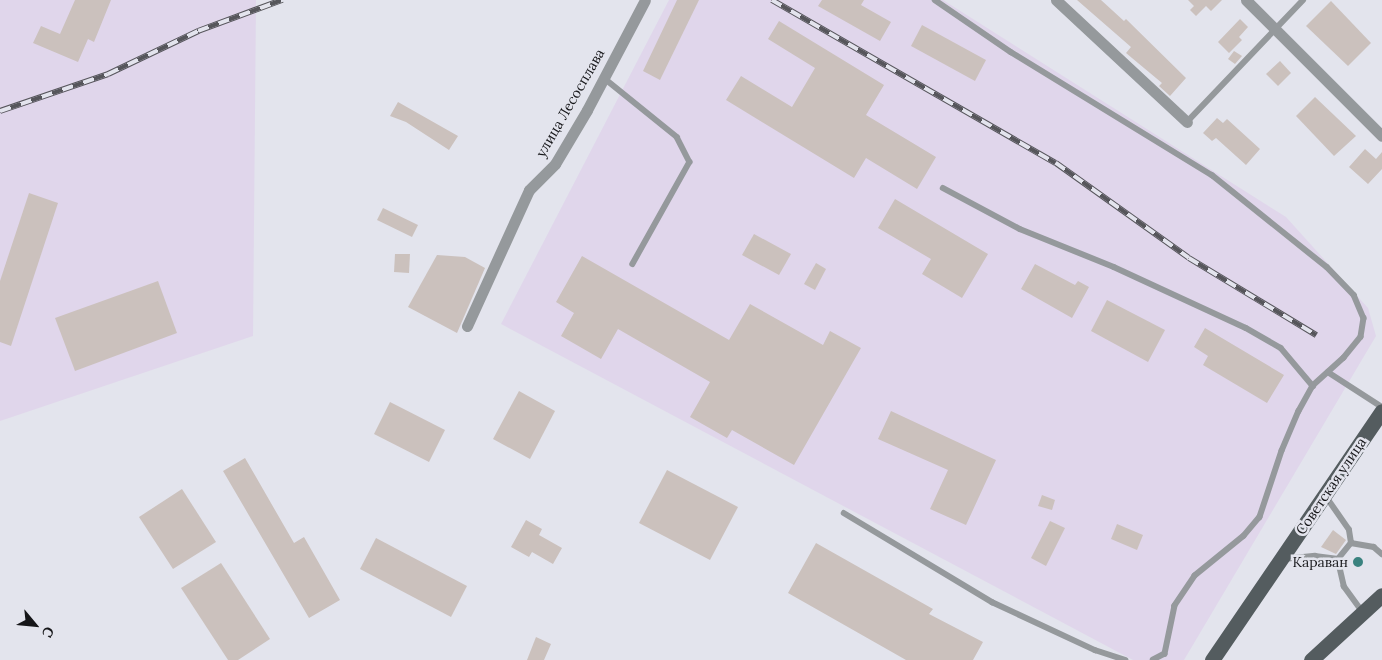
<!DOCTYPE html>
<meta charset="utf-8">
<style>
body{margin:0}
#map{position:relative;width:1382px;height:660px;overflow:hidden;background:#e3e4ed;font-family:Lora,serif}
div>[style]{position:absolute}
[style*='--x']{left:calc(var(--x)*1px);top:calc(var(--y)*1px);width:calc(var(--w)*1px);rotate:calc(var(--a)*1deg)}
.industrial>*{inset:0;background:#e0d6eb}
.building>*{inset:0;background:#cbc1bd}
.lane>*{height:5.5px;margin:-2.75px;padding:0 2.75px;transform-origin:2.75px;border-radius:2.75px;background:#95999c}
.street>*{height:11px;margin:-5.5px;padding:0 5.5px;transform-origin:5.5px;border-radius:5.5px;background:#95999c}
.primary>*{height:15px;margin:-7.5px;padding:0 7.5px;transform-origin:7.5px;border-radius:7.5px;background:#545c5f}
.rail>*{height:5.5px;margin-top:-2.75px;transform-origin:0;background:repeating-linear-gradient(90deg,#e3e4ed 0 11px,#56565b 0 22px);box-sizing:border-box;border-block:1px solid #56565b}
.dots>*{width:14px;height:14px;translate:-50% -50%;box-sizing:border-box;border:2px solid #e3e4ed;border-radius:50%}
span{translate:-50% -50%;white-space:nowrap;text-align:center;line-height:1.15;-webkit-text-stroke:5px #e3e4ed;paint-order:stroke}
.street-label{font-size:14px;color:#161619}
.poi-label{font-size:14px;color:#161619}
.right{translate:-100% -50%;text-align:right}
.north{position:absolute;left:10px;top:600px;width:50px;height:50px;-webkit-text-stroke:4px #e3e4ed;paint-order:stroke;rotate:118deg;font-size:14px;font-weight:700;line-height:20px;text-align:center;color:#161619}
.north::after{content:'';display:block;margin:auto;width:18px;height:22px;background:#161619;clip-path:polygon(50% 0,100% 100%,50% 72%,0 100%)}
</style>
<div id="map">
<div class="industrial">
<i style="clip-path:polygon(0 0,256px 0,253px 336px,0 421px)"></i>
<i style="clip-path:polygon(669px 0,943px 0,1286px 217px,1368px 308px,1376px 336px,1184px 660px,1133px 660px,501px 324px)"></i>
</div>
<div class="building">
<i style="clip-path:polygon(75px 0,111px 0,94px 42px,88px 39px,78px 62px,33px 43px,41px 26px,60px 34px)"></i>
<i style="clip-path:polygon(677px 0,699px 0,660px 80px,643px 71px)"></i>
<i style="clip-path:polygon(822px 0,864px 0,861px 5px,891px 22px,880px 41px,818px 6px)"></i>
<i style="clip-path:polygon(1077px 0,1101px 0,1124px 21px,1126px 19px,1186px 78px,1170px 96px,1159px 86px,1162px 83px,1126px 53px,1131px 47px)"></i>
<i style="clip-path:polygon(1188px 0,1222px 0,1211px 11px,1206px 6px,1196px 16px,1190px 10px,1194px 6px)"></i>
<i style="clip-path:polygon(1331px 1px,1371px 43px,1348px 66px,1306px 26px)"></i>
<i style="clip-path:polygon(1240px 19px,1248px 27px,1239px 37px,1242px 40px,1229px 53px,1218px 42px)"></i>
<i style="clip-path:polygon(779px 21px,884px 85px,866px 115px,936px 157px,917px 189px,866px 158px,854px 178px,726px 100px,741px 76px,792px 107px,815px 68px,768px 39px)"></i>
<i style="clip-path:polygon(922px 25px,986px 60px,975px 81px,911px 46px)"></i>
<i style="clip-path:polygon(1234px 51px,1242px 56px,1235px 64px,1228px 59px)"></i>
<i style="clip-path:polygon(1280px 61px,1291px 73px,1278px 86px,1266px 74px)"></i>
<i style="clip-path:polygon(1315px 97px,1356px 136px,1334px 156px,1296px 116px)"></i>
<i style="clip-path:polygon(398px 102px,458px 136px,449px 150px,406px 122px,390px 116px)"></i>
<i style="clip-path:polygon(1217px 118px,1223px 123px,1227px 119px,1260px 149px,1246px 165px,1216px 138px,1212px 141px,1203px 133px)"></i>
<i style="clip-path:polygon(1365px 149px,1376px 159px,1382px 152px,1382px 169px,1368px 184px,1349px 167px)"></i>
<i style="clip-path:polygon(29px 193px,58px 203px,11px 346px,0 342px,0 281px)"></i>
<i style="clip-path:polygon(895px 199px,988px 254px,962px 298px,922px 274px,931px 259px,878px 228px)"></i>
<i style="clip-path:polygon(383px 208px,418px 225px,412px 237px,377px 220px)"></i>
<i style="clip-path:polygon(754px 234px,791px 254px,779px 275px,742px 255px)"></i>
<i style="clip-path:polygon(395px 254px,410px 254px,409px 273px,394px 272px)"></i>
<i style="clip-path:polygon(437px 255px,465px 257px,485px 268px,457px 333px,408px 307px)"></i>
<i style="clip-path:polygon(582px 256px,729px 340px,750px 304px,823px 345px,830px 331px,861px 348px,794px 465px,732px 430px,727px 438px,690px 417px,710px 382px,618px 329px,601px 359px,561px 336px,574px 313px,556px 302px)"></i>
<i style="clip-path:polygon(816px 263px,826px 269px,815px 290px,804px 284px)"></i>
<i style="clip-path:polygon(1035px 264px,1075px 285px,1078px 281px,1089px 287px,1072px 318px,1021px 289px)"></i>
<i style="clip-path:polygon(158px 281px,177px 333px,75px 371px,55px 318px)"></i>
<i style="clip-path:polygon(1107px 300px,1165px 330px,1148px 362px,1091px 331px)"></i>
<i style="clip-path:polygon(1205px 328px,1284px 375px,1267px 403px,1203px 365px,1208px 356px,1194px 347px)"></i>
<i style="clip-path:polygon(519px 391px,555px 411px,530px 459px,493px 439px)"></i>
<i style="clip-path:polygon(390px 402px,445px 430px,429px 462px,374px 434px)"></i>
<i style="clip-path:polygon(891px 411px,996px 460px,966px 525px,930px 509px,948px 470px,878px 439px)"></i>
<i style="clip-path:polygon(245px 458px,294px 543px,304px 537px,340px 600px,309px 618px,223px 471px)"></i>
<i style="clip-path:polygon(667px 470px,738px 507px,710px 560px,639px 523px)"></i>
<i style="clip-path:polygon(182px 489px,216px 542px,173px 569px,139px 517px)"></i>
<i style="clip-path:polygon(1042px 495px,1055px 500px,1052px 510px,1038px 506px)"></i>
<i style="clip-path:polygon(526px 520px,542px 529px,539px 535px,562px 548px,553px 564px,532px 552px,529px 557px,511px 547px)"></i>
<i style="clip-path:polygon(1050px 521px,1065px 528px,1046px 566px,1031px 558px)"></i>
<i style="clip-path:polygon(1117px 524px,1143px 535px,1137px 550px,1111px 539px)"></i>
<i style="clip-path:polygon(1333px 530px,1346px 540px,1336px 554px,1321px 547px)"></i>
<i style="clip-path:polygon(376px 538px,467px 586px,451px 617px,360px 569px)"></i>
<i style="clip-path:polygon(816px 543px,933px 609px,929px 614px,983px 642px,973px 660px,906px 660px,788px 593px)"></i>
<i style="clip-path:polygon(221px 563px,270px 639px,238px 660px,228px 660px,181px 588px)"></i>
<i style="clip-path:polygon(536px 637px,551px 644px,544px 660px,527px 660px)"></i>
</div>
<div class="lane">
<i style="--x:935;--y:0;--w:92;--a:34.4"></i>
<i style="--x:1011;--y:52;--w:236;--a:31.5"></i>
<i style="--x:1212;--y:175;--w:147;--a:38.7"></i>
<i style="--x:1327;--y:267;--w:39;--a:46"></i>
<i style="--x:1354;--y:295;--w:25;--a:67"></i>
<i style="--x:1364;--y:318;--w:19;--a:99"></i>
<i style="--x:1361;--y:337;--w:27;--a:129"></i>
<i style="--x:1344;--y:358;--w:42;--a:137.9"></i>
<i style="--x:1313;--y:386;--w:29;--a:119"></i>
<i style="--x:1299;--y:411;--w:43;--a:113"></i>
<i style="--x:1282;--y:451;--w:70;--a:108.4"></i>
<i style="--x:1260;--y:517;--w:25;--a:130"></i>
<i style="--x:1244;--y:536;--w:63;--a:140.8"></i>
<i style="--x:1195;--y:576;--w:36;--a:124"></i>
<i style="--x:1175;--y:606;--w:49;--a:101.8"></i>
<i style="--x:1165;--y:654;--w:13;--a:153"></i>
<i style="--x:604;--y:78;--w:94;--a:38.9"></i>
<i style="--x:677;--y:137;--w:28;--a:63"></i>
<i style="--x:690;--y:162;--w:117;--a:119.2"></i>
<i style="--x:1187;--y:122;--w:168;--a:-46.4"></i>
<i style="--x:943;--y:188;--w:87;--a:28"></i>
<i style="--x:1020;--y:229;--w:101;--a:22"></i>
<i style="--x:1114;--y:267;--w:145;--a:24.8"></i>
<i style="--x:1246;--y:328;--w:40;--a:29.7"></i>
<i style="--x:1281;--y:348;--w:50;--a:49.9"></i>
<i style="--x:1328;--y:372;--w:64;--a:32.9"></i>
<i style="--x:844;--y:513;--w:173;--a:31"></i>
<i style="--x:992;--y:602;--w:114;--a:25"></i>
<i style="--x:1095;--y:650;--w:32;--a:18"></i>
<i style="--x:1351;--y:543;--w:23;--a:10"></i>
<i style="--x:1374;--y:547;--w:11;--a:41"></i>
<i style="--x:1284;--y:559;--w:31;--a:-6"></i>
<i style="--x:1315;--y:556;--w:23;--a:7"></i>
<i style="--x:1338;--y:559;--w:21;--a:-51"></i>
<i style="--x:1351;--y:543;--w:13;--a:-99"></i>
<i style="--x:1349;--y:530;--w:40;--a:-124.9"></i>
<i style="--x:1338;--y:559;--w:28;--a:77"></i>
<i style="--x:1344;--y:586;--w:32;--a:54"></i>
</div>
<div class="street">
<i style="--x:1056;--y:0;--w:179;--a:43"></i>
<i style="--x:1246;--y:0;--w:192;--a:45"></i>
<i style="--x:467;--y:326;--w:149;--a:-65.5"></i>
<i style="--x:529;--y:190;--w:37;--a:-45"></i>
<i style="--x:555;--y:164;--w:63;--a:-59.3"></i>
<i style="--x:587;--y:110;--w:124;--a:-62.2"></i>
</div>
<div class="primary">
<i style="--x:1212;--y:660;--w:301;--a:-55.7"></i>
<i style="--x:1311;--y:660;--w:96;--a:-42.5"></i>
</div>
<div class="rail">
<i style="--x:772;--y:0;--w:327;--a:29.9"></i>
<i style="--x:1056;--y:163;--w:163;--a:35.5"></i>
<i style="--x:1189;--y:258;--w:149;--a:31.2"></i>
<i style="--x:0;--y:111;--w:114;--a:-18.9"></i>
<i style="--x:108;--y:74;--w:100;--a:-25.5"></i>
<i style="--x:198;--y:31;--w:90;--a:-20.3"></i>
</div>
<div class="dots">
<i style="left:1358px;top:562px;background:#3a827f"></i>
</div>
<div class="street-label">
<span style="left:570px;top:103px;rotate:-60deg">улица Лесосплава</span>
<span style="left:1331px;top:486px;rotate:-56deg">Советская улица</span>
</div>
<div class="poi-label">
<span class="right" style="left:1348px;top:562px">Караван</span>
</div>
<div class="north">С</div>
</div>
